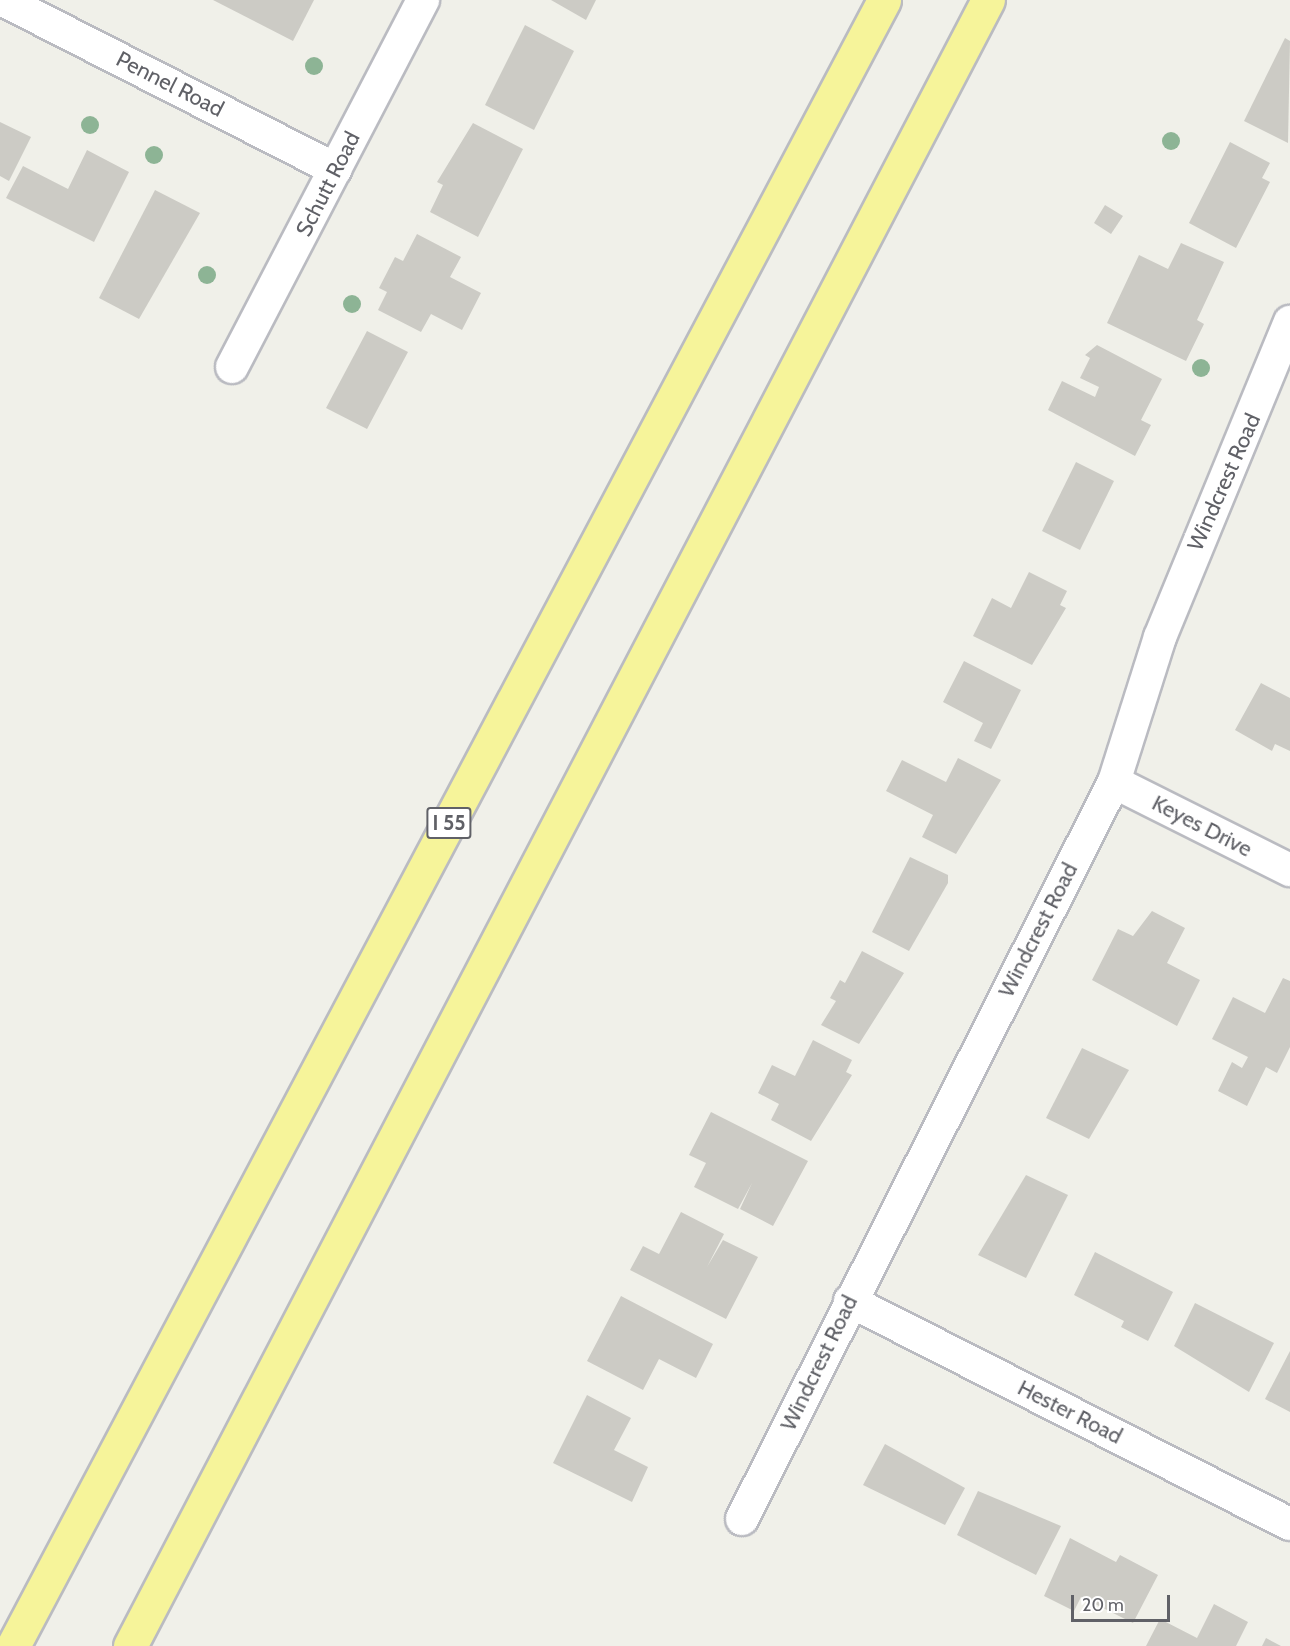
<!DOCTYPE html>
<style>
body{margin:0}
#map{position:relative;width:1290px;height:1646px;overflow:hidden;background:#f0f0e9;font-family:Cabin,sans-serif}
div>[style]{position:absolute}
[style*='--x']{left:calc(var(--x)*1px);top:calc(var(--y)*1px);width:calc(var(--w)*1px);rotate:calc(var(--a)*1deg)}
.building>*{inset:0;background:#cccbc5}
.roads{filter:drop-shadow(2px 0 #babbc1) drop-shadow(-2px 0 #babbc1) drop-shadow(0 2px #babbc1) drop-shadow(0 -2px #babbc1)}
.street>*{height:32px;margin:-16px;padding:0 16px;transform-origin:16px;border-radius:16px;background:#fff}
.highway>*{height:33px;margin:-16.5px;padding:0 16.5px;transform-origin:16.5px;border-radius:16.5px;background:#f6f49a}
.trees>*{width:18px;height:18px;margin:-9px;border-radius:50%;background:#8db495}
span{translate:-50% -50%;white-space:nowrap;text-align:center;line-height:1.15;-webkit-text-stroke:6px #fff;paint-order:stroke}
.shield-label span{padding:2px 4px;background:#fff;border:2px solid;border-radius:4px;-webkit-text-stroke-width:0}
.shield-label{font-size:21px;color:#606167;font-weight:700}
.street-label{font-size:22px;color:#606167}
.scale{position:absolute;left:1071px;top:1595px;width:99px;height:27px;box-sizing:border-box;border:3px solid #606167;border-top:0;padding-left:8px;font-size:18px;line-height:21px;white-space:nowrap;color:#606167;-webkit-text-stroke:4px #fff;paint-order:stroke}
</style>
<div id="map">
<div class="building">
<i style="clip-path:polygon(213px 0,314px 0,293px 41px)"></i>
<i style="clip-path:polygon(551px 0,596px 0,586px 20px)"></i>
<i style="clip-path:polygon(525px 25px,574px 51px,534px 130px,485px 105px)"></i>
<i style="clip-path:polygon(1285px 38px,1290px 41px,1288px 143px,1244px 121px)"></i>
<i style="clip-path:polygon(0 122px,31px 137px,9px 181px,0 176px)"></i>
<i style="clip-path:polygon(473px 123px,523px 149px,478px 237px,430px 212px,443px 185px,437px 182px)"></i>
<i style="clip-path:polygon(1230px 142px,1270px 163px,1262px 178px,1270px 182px,1236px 248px,1189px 223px)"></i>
<i style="clip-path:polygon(87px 150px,129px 172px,94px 242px,6px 198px,23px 166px,68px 189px)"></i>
<i style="clip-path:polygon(155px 190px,200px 213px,139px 319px,99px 298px)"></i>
<i style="clip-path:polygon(1105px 205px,1123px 216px,1111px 234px,1094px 223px)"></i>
<i style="clip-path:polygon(417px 234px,461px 257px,450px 277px,481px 293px,462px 330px,431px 314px,421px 332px,378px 310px,387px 292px,379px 288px,395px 257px,403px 261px)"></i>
<i style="clip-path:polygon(1181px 243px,1224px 262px,1197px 320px,1204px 324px,1186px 361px,1107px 323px,1139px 255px,1168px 269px)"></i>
<i style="clip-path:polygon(367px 331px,408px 352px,367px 429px,326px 408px)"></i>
<i style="clip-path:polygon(1097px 345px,1162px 379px,1141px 420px,1151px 425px,1135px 456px,1048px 410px,1062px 381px,1095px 397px,1099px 387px,1080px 378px,1090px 358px,1085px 355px)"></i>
<i style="clip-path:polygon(1076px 462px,1114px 481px,1080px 550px,1042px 531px)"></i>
<i style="clip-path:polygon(1029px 572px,1067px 591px,1060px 605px,1066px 608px,1032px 665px,973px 636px,992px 598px,1011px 608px)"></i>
<i style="clip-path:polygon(964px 661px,1021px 690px,991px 749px,974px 741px,983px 723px,943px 702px)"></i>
<i style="clip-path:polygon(1261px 683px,1290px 698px,1290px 751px,1275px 744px,1272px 751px,1235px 730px)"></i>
<i style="clip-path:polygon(958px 758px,1001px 780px,956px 854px,922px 837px,933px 815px,886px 791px,902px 760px,946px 782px)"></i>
<i style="clip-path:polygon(910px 857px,948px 875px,948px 883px,909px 951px,872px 932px)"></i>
<i style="clip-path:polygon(1152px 911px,1185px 928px,1167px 963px,1200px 980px,1177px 1026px,1092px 980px,1118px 929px,1133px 936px)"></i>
<i style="clip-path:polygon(862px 951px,904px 973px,859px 1044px,821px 1025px,836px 1001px,830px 998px,840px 980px,845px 983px)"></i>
<i style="clip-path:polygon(1283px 978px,1290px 981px,1290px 1047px,1277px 1073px,1266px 1067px,1247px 1106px,1218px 1091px,1232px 1062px,1242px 1068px,1248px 1057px,1212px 1039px,1233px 997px,1265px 1013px)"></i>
<i style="clip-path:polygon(813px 1040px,852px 1060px,846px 1072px,852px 1075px,811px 1141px,771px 1120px,779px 1104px,758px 1093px,772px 1065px,795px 1076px)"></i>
<i style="clip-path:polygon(1082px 1048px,1129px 1070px,1089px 1139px,1046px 1118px)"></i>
<i style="clip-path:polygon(711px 1112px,808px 1161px,773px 1226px,740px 1209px,752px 1183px,738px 1209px,694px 1187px,706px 1163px,689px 1155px)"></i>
<i style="clip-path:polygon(1026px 1175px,1068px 1195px,1026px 1278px,978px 1255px)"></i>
<i style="clip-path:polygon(681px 1212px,724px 1234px,707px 1267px,723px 1240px,758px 1257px,726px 1319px,630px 1270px,643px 1246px,659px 1254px)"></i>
<i style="clip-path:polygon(1095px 1252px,1173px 1292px,1148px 1341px,1121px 1327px,1124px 1321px,1074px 1295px)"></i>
<i style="clip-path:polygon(621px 1296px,713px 1344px,696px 1378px,659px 1359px,643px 1390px,587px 1361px)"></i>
<i style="clip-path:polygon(1195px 1303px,1274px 1343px,1249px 1392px,1174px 1346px)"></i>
<i style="clip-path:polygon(1290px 1351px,1290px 1412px,1265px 1399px)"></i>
<i style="clip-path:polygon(587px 1395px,631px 1418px,614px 1450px,648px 1467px,632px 1502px,553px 1463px)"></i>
<i style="clip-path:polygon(885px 1444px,965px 1488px,945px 1525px,863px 1485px)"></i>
<i style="clip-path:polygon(978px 1491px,1061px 1526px,1036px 1575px,957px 1535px)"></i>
<i style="clip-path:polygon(1070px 1538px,1116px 1562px,1120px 1555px,1158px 1575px,1133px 1623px,1081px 1597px,1074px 1611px,1044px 1596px)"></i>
<i style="clip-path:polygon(1214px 1604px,1248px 1622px,1236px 1646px,1146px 1646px,1160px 1619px,1197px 1638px)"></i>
<i style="clip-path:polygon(1266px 1638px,1281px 1646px,1262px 1646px)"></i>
</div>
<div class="roads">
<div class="street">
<i style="--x:3;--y:0;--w:373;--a:27"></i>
<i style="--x:232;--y:367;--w:414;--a:-62.5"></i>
<i style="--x:1114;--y:782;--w:197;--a:26.6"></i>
<i style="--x:850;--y:1301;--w:493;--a:26.9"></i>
<i style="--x:742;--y:1519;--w:826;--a:-63.22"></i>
<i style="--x:1114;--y:782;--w:152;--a:-72.4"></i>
<i style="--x:1160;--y:637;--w:341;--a:-67.6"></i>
</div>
<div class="highway">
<i style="--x:13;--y:1646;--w:1862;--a:-62.11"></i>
<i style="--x:130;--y:1646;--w:1856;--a:-62.47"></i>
</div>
</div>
<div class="trees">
<i style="left:314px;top:66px"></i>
<i style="left:90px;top:125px"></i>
<i style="left:1171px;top:141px"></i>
<i style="left:154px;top:155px"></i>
<i style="left:207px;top:275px"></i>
<i style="left:352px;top:304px"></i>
<i style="left:1201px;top:368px"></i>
</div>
<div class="shield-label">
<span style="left:449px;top:823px">I 55</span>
</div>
<div class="street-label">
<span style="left:170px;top:84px;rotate:27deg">Pennel Road</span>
<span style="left:328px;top:184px;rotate:-63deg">Schutt Road</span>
<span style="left:1224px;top:482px;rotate:-66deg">Windcrest Road</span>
<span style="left:1202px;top:826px;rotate:27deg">Keyes Drive</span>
<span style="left:1038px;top:930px;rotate:-63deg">Windcrest Road</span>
<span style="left:819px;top:1363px;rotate:-64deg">Windcrest Road</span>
<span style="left:1070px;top:1412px;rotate:27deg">Hester Road</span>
</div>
<div class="scale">20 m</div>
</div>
